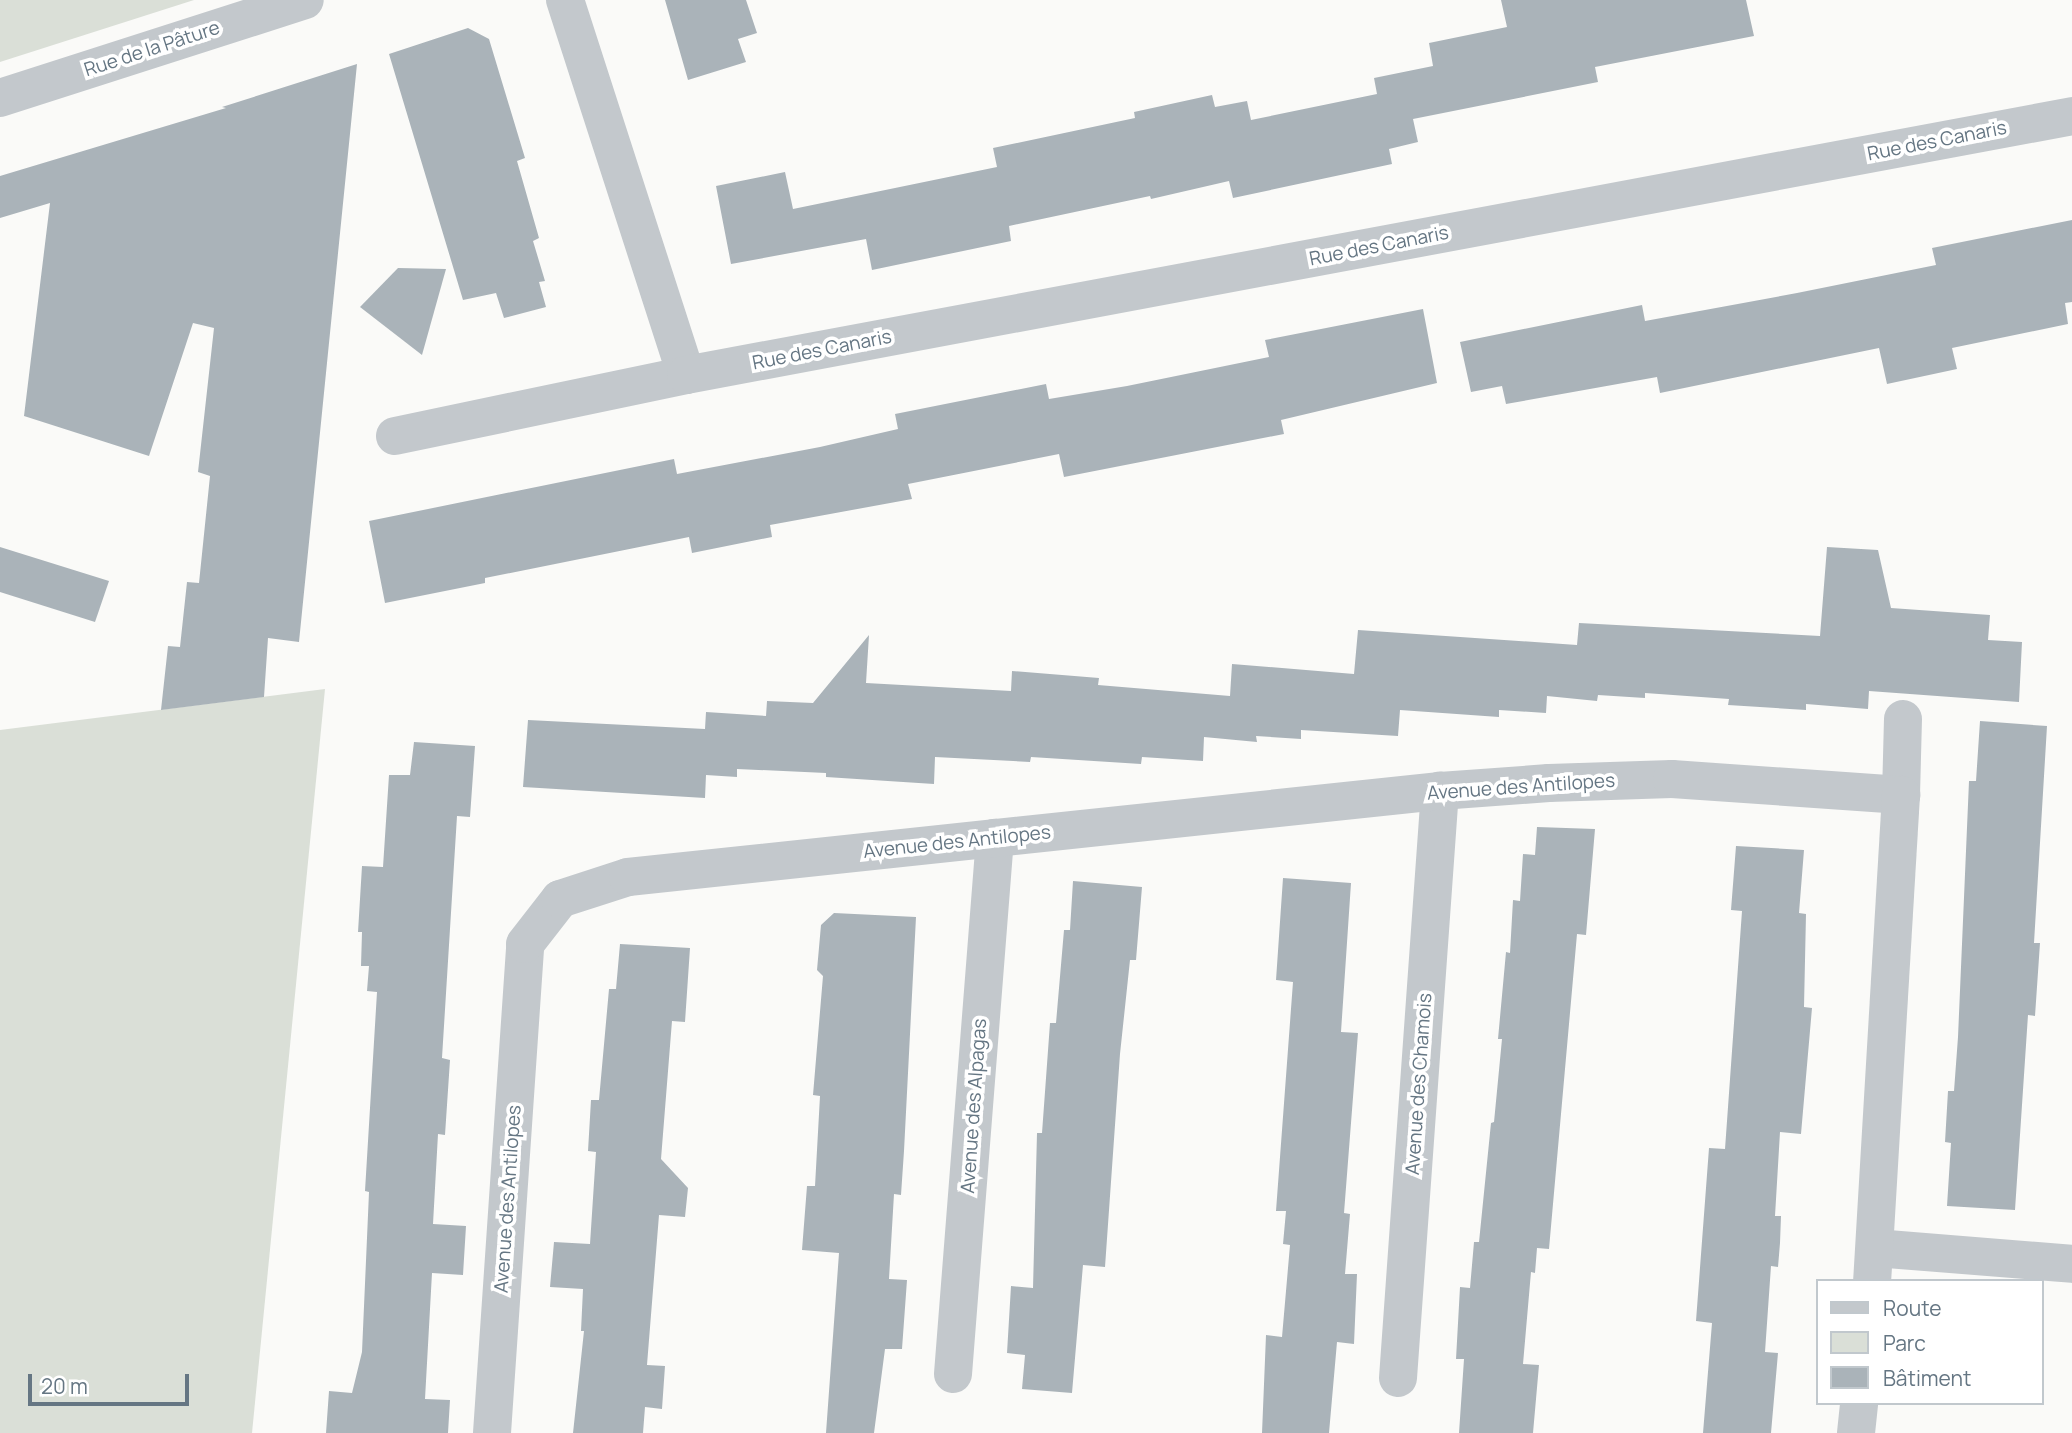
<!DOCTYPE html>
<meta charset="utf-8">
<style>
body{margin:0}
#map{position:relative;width:2072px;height:1433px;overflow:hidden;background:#fafaf8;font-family:Manrope,sans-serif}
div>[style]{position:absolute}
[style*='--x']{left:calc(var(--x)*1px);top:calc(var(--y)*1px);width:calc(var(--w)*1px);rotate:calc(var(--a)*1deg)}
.green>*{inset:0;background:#dadfd7}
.building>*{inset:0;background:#aab3b9}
.minor>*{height:38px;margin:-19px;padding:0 19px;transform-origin:19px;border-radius:19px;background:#c3c8cc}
span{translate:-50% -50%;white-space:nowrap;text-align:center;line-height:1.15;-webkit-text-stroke:7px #fff;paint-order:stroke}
.street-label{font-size:19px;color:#657683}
.legend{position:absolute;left:1816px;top:1279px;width:228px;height:126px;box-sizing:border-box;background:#fff;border:2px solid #c1c8cd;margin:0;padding:9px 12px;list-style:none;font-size:21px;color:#657683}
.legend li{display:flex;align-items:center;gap:14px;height:35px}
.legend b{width:35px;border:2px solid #c1c8cd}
.scale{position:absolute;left:28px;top:1374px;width:161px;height:32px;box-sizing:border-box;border:4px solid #657683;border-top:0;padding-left:9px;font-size:21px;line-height:24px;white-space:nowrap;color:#657683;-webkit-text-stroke:5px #fff;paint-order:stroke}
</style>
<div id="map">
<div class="green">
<i style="clip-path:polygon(0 0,194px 0,0 62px)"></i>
<i style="clip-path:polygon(325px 689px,252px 1433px,0 1433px,0 730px)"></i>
</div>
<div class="building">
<i style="clip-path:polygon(665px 0,746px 0,757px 33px,738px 39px,746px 62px,688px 80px)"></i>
<i style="clip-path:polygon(1501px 0,1746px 0,1754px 36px,1595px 67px,1598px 82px,1413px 119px,1418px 142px,1389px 149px,1392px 164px,1233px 198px,1229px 181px,1151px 199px,1150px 196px,1009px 226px,1011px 241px,872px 270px,866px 239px,731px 264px,716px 186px,785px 172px,793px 209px,997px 167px,993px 148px,1135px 118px,1134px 112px,1212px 95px,1215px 107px,1247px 101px,1251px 120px,1377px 94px,1374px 78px,1433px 66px,1429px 43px,1507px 27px)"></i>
<i style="clip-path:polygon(468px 28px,489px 39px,525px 158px,517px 161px,539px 238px,533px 241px,545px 281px,539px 282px,546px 307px,504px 318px,496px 293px,463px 300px,389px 54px)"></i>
<i style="clip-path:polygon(357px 64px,299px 642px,268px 638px,264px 697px,161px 710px,168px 646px,180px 647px,187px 582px,199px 583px,210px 476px,198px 472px,214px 328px,193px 323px,149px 456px,24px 416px,50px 203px,0 218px,0 176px,226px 108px,222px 107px)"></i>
<i style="clip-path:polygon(2072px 220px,2072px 302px,2065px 303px,2068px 324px,1952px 348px,1957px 369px,1887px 384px,1879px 348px,1660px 393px,1657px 377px,1506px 404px,1502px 386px,1471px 392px,1460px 342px,1642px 305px,1645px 321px,1797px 293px,1936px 265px,1932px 248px)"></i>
<i style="clip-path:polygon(398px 268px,446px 269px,422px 355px,360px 307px)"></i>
<i style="clip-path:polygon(1423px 309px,1437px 383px,1281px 420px,1284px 434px,1064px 477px,1059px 454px,908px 484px,912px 499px,770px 525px,772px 537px,692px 553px,689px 537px,485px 578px,485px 583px,385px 603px,369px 521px,674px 459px,677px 474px,820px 447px,898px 429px,895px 414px,1046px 384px,1049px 399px,1127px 386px,1269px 357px,1265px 340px)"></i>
<i style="clip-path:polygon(0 547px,109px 581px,95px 622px,0 592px)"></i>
<i style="clip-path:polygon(1827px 547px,1878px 550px,1891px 608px,1990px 615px,1988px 640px,2022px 642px,2019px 702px,1869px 691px,1868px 709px,1806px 704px,1806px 710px,1728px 705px,1729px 699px,1645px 693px,1645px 698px,1598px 695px,1597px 701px,1547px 696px,1546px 713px,1499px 710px,1499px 717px,1400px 710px,1398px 736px,1301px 730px,1301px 739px,1256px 736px,1257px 742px,1204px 737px,1203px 761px,1142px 757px,1141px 764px,1031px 757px,1030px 762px,935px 757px,934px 784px,826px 777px,826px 773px,737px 769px,737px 777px,706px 775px,705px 798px,523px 787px,528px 720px,705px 729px,706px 712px,766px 716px,767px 701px,813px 703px,869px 635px,866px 683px,1011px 691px,1012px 671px,1099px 678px,1098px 685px,1230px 696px,1232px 664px,1354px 674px,1358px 630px,1577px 645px,1579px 623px,1820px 636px)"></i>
<i style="clip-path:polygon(1980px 721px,2047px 726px,2034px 943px,2040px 943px,2035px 1016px,2028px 1015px,2015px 1210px,1947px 1206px,1951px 1143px,1945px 1142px,1948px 1091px,1954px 1091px,1958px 1037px,1969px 781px,1976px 781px)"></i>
<i style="clip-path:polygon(414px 742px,475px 746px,470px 817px,457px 816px,442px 1058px,450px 1060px,445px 1135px,438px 1134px,433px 1224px,466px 1226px,463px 1275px,432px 1273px,425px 1399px,450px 1400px,448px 1433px,326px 1433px,329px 1391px,352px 1393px,362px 1352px,369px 1192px,365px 1191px,377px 992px,367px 991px,369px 966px,361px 966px,362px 932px,358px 932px,362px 866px,383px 867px,389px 775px,410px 775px)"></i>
<i style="clip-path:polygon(1537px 827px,1595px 829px,1586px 935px,1577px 934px,1549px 1249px,1537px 1248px,1535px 1273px,1531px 1272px,1523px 1364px,1539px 1365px,1533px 1433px,1459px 1433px,1464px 1359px,1456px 1359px,1460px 1287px,1470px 1288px,1474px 1242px,1479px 1242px,1491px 1123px,1494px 1122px,1502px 1039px,1498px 1039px,1506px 952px,1510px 953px,1513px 900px,1520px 901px,1523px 854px,1535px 855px)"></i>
<i style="clip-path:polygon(1736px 846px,1804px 850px,1799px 913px,1806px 914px,1804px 1007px,1812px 1008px,1801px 1134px,1780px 1132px,1775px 1216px,1781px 1216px,1780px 1243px,1778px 1267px,1771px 1266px,1765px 1352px,1778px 1353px,1771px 1433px,1703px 1433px,1712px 1323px,1696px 1321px,1709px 1148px,1725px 1149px,1742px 911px,1731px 910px)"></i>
<i style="clip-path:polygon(1283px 878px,1351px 883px,1341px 1032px,1358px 1033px,1344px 1213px,1350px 1214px,1345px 1274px,1357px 1274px,1354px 1344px,1337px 1342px,1329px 1433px,1262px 1433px,1266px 1335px,1282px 1337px,1290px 1245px,1283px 1244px,1286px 1211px,1276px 1211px,1293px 982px,1276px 980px)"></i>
<i style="clip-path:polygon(1073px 881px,1142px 887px,1136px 960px,1130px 960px,1120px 1054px,1105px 1267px,1083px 1265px,1072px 1393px,1022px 1389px,1025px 1355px,1007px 1353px,1011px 1286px,1033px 1288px,1037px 1133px,1042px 1133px,1050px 1023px,1056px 1023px,1064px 930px,1070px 930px)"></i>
<i style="clip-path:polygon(834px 913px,916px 917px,904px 1151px,901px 1195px,894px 1194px,889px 1279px,907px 1280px,902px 1349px,885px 1349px,874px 1433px,826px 1433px,839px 1253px,802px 1250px,807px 1186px,815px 1186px,820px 1096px,813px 1095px,823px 976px,817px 970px,821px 925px)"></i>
<i style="clip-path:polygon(620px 944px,690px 948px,685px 1022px,672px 1021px,661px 1159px,688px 1188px,685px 1217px,659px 1215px,647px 1365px,665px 1366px,662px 1409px,645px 1407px,643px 1433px,573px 1433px,584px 1331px,581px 1331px,583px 1289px,550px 1287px,554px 1242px,590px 1244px,596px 1152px,588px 1151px,591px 1100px,599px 1100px,609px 989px,616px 989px)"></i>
</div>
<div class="minor">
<i style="--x:565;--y:0;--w:394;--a:72.1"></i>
<i style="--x:0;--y:98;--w:320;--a:-17.8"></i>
<i style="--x:395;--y:436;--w:297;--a:-11.8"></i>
<i style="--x:686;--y:375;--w:1410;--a:-10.58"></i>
<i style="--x:1901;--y:795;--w:76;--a:-88.5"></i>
<i style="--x:1875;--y:1248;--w:198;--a:4.6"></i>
<i style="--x:953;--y:1374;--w:538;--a:-85.52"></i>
<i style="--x:1398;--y:1378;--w:589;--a:-85.91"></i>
<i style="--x:492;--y:1433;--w:490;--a:-86.1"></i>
<i style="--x:525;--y:944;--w:57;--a:-52.1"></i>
<i style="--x:560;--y:899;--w:71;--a:-17.9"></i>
<i style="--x:628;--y:877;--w:817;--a:-6.05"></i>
<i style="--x:1440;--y:791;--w:109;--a:-4.2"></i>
<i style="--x:1549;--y:783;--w:123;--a:-1.9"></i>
<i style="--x:1672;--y:779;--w:230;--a:4"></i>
<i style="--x:1901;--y:795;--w:487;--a:93.4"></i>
<i style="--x:1856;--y:1433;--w:30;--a:-84"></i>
</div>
<div class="street-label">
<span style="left:152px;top:49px;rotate:-18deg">Rue de la Pâture</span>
<span style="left:1937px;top:141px;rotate:-11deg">Rue des Canaris</span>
<span style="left:1379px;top:246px;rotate:-11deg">Rue des Canaris</span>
<span style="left:822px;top:350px;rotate:-11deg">Rue des Canaris</span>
<span style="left:1521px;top:787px;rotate:-4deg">Avenue des Antilopes</span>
<span style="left:957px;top:842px;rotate:-6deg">Avenue des Antilopes</span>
<span style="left:1419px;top:1084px;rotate:-86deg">Avenue des Chamois</span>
<span style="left:974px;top:1106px;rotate:-86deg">Avenue des Alpagas</span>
<span style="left:508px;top:1199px;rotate:-86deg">Avenue des Antilopes</span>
</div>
<ul class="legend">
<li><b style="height:9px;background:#c3c8cc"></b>Route</li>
<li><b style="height:19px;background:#dadfd7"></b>Parc</li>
<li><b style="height:19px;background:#aab3b9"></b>Bâtiment</li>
</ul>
<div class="scale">20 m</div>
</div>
